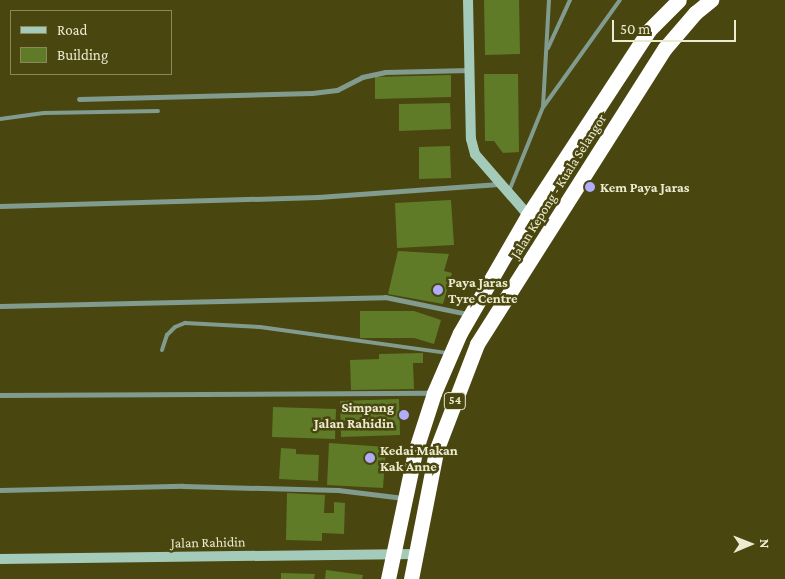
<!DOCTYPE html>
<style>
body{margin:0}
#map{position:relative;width:785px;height:579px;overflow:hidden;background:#494610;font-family:"Crimson Pro",serif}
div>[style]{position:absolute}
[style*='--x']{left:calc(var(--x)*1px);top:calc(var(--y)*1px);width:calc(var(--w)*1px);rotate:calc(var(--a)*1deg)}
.building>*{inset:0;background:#5f7b28}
.lane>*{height:4px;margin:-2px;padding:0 2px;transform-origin:2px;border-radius:2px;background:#829b8f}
.street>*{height:5px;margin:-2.5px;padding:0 2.5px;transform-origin:2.5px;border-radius:2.5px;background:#829b8f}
.secondary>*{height:10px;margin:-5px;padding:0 5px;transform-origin:5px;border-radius:5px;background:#a4cbb9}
.highway>*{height:15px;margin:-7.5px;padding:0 7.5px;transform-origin:7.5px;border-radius:7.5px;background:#fff}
.dots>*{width:14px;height:14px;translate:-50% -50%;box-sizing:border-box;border:2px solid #494610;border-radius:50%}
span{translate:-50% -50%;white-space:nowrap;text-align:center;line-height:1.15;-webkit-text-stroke:5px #494610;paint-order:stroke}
.shield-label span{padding:1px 4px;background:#494610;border:1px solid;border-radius:4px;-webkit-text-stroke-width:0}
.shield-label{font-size:12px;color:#ebebcf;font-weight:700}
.street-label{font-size:14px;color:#ebebcf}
.poi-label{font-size:14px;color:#ebebcf;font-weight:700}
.left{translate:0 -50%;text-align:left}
.right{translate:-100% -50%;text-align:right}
.legend{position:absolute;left:10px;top:10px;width:162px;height:65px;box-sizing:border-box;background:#494610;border:1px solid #8a885c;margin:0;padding:6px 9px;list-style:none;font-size:15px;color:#ebebcf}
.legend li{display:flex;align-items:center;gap:10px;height:25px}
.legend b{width:25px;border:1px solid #8a885c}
.north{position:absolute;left:725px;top:519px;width:50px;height:50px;-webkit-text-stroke:4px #494610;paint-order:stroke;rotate:89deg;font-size:14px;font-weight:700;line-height:20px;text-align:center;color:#ebebcf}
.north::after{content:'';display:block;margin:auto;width:18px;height:22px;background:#ebebcf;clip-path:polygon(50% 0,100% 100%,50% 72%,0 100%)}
.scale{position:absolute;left:612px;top:20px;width:124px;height:22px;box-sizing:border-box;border:2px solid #ebebcf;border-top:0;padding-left:6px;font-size:15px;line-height:18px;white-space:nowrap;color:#ebebcf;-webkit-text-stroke:4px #494610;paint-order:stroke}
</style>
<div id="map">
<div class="building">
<i style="clip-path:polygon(484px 0,519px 0,520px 54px,485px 55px)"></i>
<i style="clip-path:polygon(484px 74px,518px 74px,519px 152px,503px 153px,494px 141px,485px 141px)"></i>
<i style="clip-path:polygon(451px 75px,451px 97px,375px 99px,375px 77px)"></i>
<i style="clip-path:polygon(450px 103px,451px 129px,399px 131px,399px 104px)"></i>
<i style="clip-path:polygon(450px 146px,451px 178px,419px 179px,419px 147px)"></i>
<i style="clip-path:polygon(451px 200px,454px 245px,397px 248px,395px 203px)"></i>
<i style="clip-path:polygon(398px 251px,449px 254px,444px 271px,452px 273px,443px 304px,388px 294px)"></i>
<i style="clip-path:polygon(360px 311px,414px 311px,441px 320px,434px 344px,414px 338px,360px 338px)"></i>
<i style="clip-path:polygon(423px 353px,423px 363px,413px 363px,414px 389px,351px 390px,350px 360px,379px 359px,379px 354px)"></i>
<i style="clip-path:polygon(399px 399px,400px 435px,341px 437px,340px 401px)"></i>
<i style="clip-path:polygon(273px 407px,336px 409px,335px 439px,272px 437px)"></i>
<i style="clip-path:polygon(329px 443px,386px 447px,383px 488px,327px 485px)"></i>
<i style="clip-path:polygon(281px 448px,296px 449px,296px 454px,319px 455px,318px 481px,279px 479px)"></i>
<i style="clip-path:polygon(287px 493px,325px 495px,324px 513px,334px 513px,334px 502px,345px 503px,344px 534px,322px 533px,322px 541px,286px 540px)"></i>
<i style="clip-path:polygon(326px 570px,363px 575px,362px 579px,325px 579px)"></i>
<i style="clip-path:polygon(281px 573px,315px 574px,314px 579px,281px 579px)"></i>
</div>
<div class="lane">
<i style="--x:548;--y:48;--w:53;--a:-65.4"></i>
<i style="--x:544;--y:106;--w:130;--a:-54.4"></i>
<i style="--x:0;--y:119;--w:44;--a:-7.8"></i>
<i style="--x:44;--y:113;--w:114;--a:-1"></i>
<i style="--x:509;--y:191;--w:91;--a:-68"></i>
<i style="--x:543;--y:107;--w:107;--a:-86.8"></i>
<i style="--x:162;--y:350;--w:16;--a:-72"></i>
<i style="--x:167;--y:335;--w:11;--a:-45"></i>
<i style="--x:175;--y:327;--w:11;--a:-22"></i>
<i style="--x:185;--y:323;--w:75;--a:3.1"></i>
<i style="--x:260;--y:327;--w:190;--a:7.9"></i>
</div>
<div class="street">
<i style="--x:79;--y:99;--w:233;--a:-1.5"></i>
<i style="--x:312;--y:93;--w:25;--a:-7"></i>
<i style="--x:337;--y:90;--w:28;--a:-27"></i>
<i style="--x:362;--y:77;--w:24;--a:-12"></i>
<i style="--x:385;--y:72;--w:84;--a:-1.4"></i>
<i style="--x:0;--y:206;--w:318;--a:-1.6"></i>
<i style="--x:318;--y:197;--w:181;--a:-4.1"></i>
<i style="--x:0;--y:306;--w:385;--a:-1.3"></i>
<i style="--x:385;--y:297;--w:85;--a:11.6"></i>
<i style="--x:0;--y:395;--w:432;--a:-0.3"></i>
<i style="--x:0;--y:490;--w:183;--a:-1.3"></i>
<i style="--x:183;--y:486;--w:155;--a:1.5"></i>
<i style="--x:338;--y:490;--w:66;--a:6.9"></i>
</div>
<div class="secondary">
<i style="--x:468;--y:0;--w:139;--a:88.8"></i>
<i style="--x:471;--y:139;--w:16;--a:75"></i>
<i style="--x:475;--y:154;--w:81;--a:49"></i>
<i style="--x:0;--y:559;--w:415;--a:-0.7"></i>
</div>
<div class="highway">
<i style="--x:388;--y:579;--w:130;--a:-78"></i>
<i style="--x:415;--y:452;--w:62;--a:-72.1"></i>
<i style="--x:434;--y:393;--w:65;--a:-66.6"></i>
<i style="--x:460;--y:333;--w:136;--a:-60"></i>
<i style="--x:528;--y:215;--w:221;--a:-56.8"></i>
<i style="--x:649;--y:30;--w:42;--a:-45"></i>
<i style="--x:411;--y:579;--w:130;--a:-78.9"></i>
<i style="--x:436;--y:451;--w:115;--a:-69"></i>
<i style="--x:477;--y:344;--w:351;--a:-57.6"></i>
<i style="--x:665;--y:48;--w:46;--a:-49.4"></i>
<i style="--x:695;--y:13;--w:21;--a:-39"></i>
</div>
<div class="dots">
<i style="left:590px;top:187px;background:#b1adfa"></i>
<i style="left:438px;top:290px;background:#b1adfa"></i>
<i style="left:404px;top:415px;background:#b1adfa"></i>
<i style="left:370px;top:458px;background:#b1adfa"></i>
</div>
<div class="shield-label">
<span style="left:455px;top:401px">54</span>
</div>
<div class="street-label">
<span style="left:558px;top:186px;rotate:-58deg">Jalan Kepong - Kuala Selangor</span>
<span style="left:208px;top:542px;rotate:-1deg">Jalan Rahidin</span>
</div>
<div class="poi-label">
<span class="left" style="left:600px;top:187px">Kem Paya Jaras</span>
<span class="left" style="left:448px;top:290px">Paya Jaras<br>Tyre Centre</span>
<span class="right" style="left:394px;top:415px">Simpang<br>Jalan Rahidin</span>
<span class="left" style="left:380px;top:458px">Kedai Makan<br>Kak Anne</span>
</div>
<ul class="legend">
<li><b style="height:6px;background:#a4cbb9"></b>Road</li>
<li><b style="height:14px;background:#5f7b28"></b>Building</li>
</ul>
<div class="north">N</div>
<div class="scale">50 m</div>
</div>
